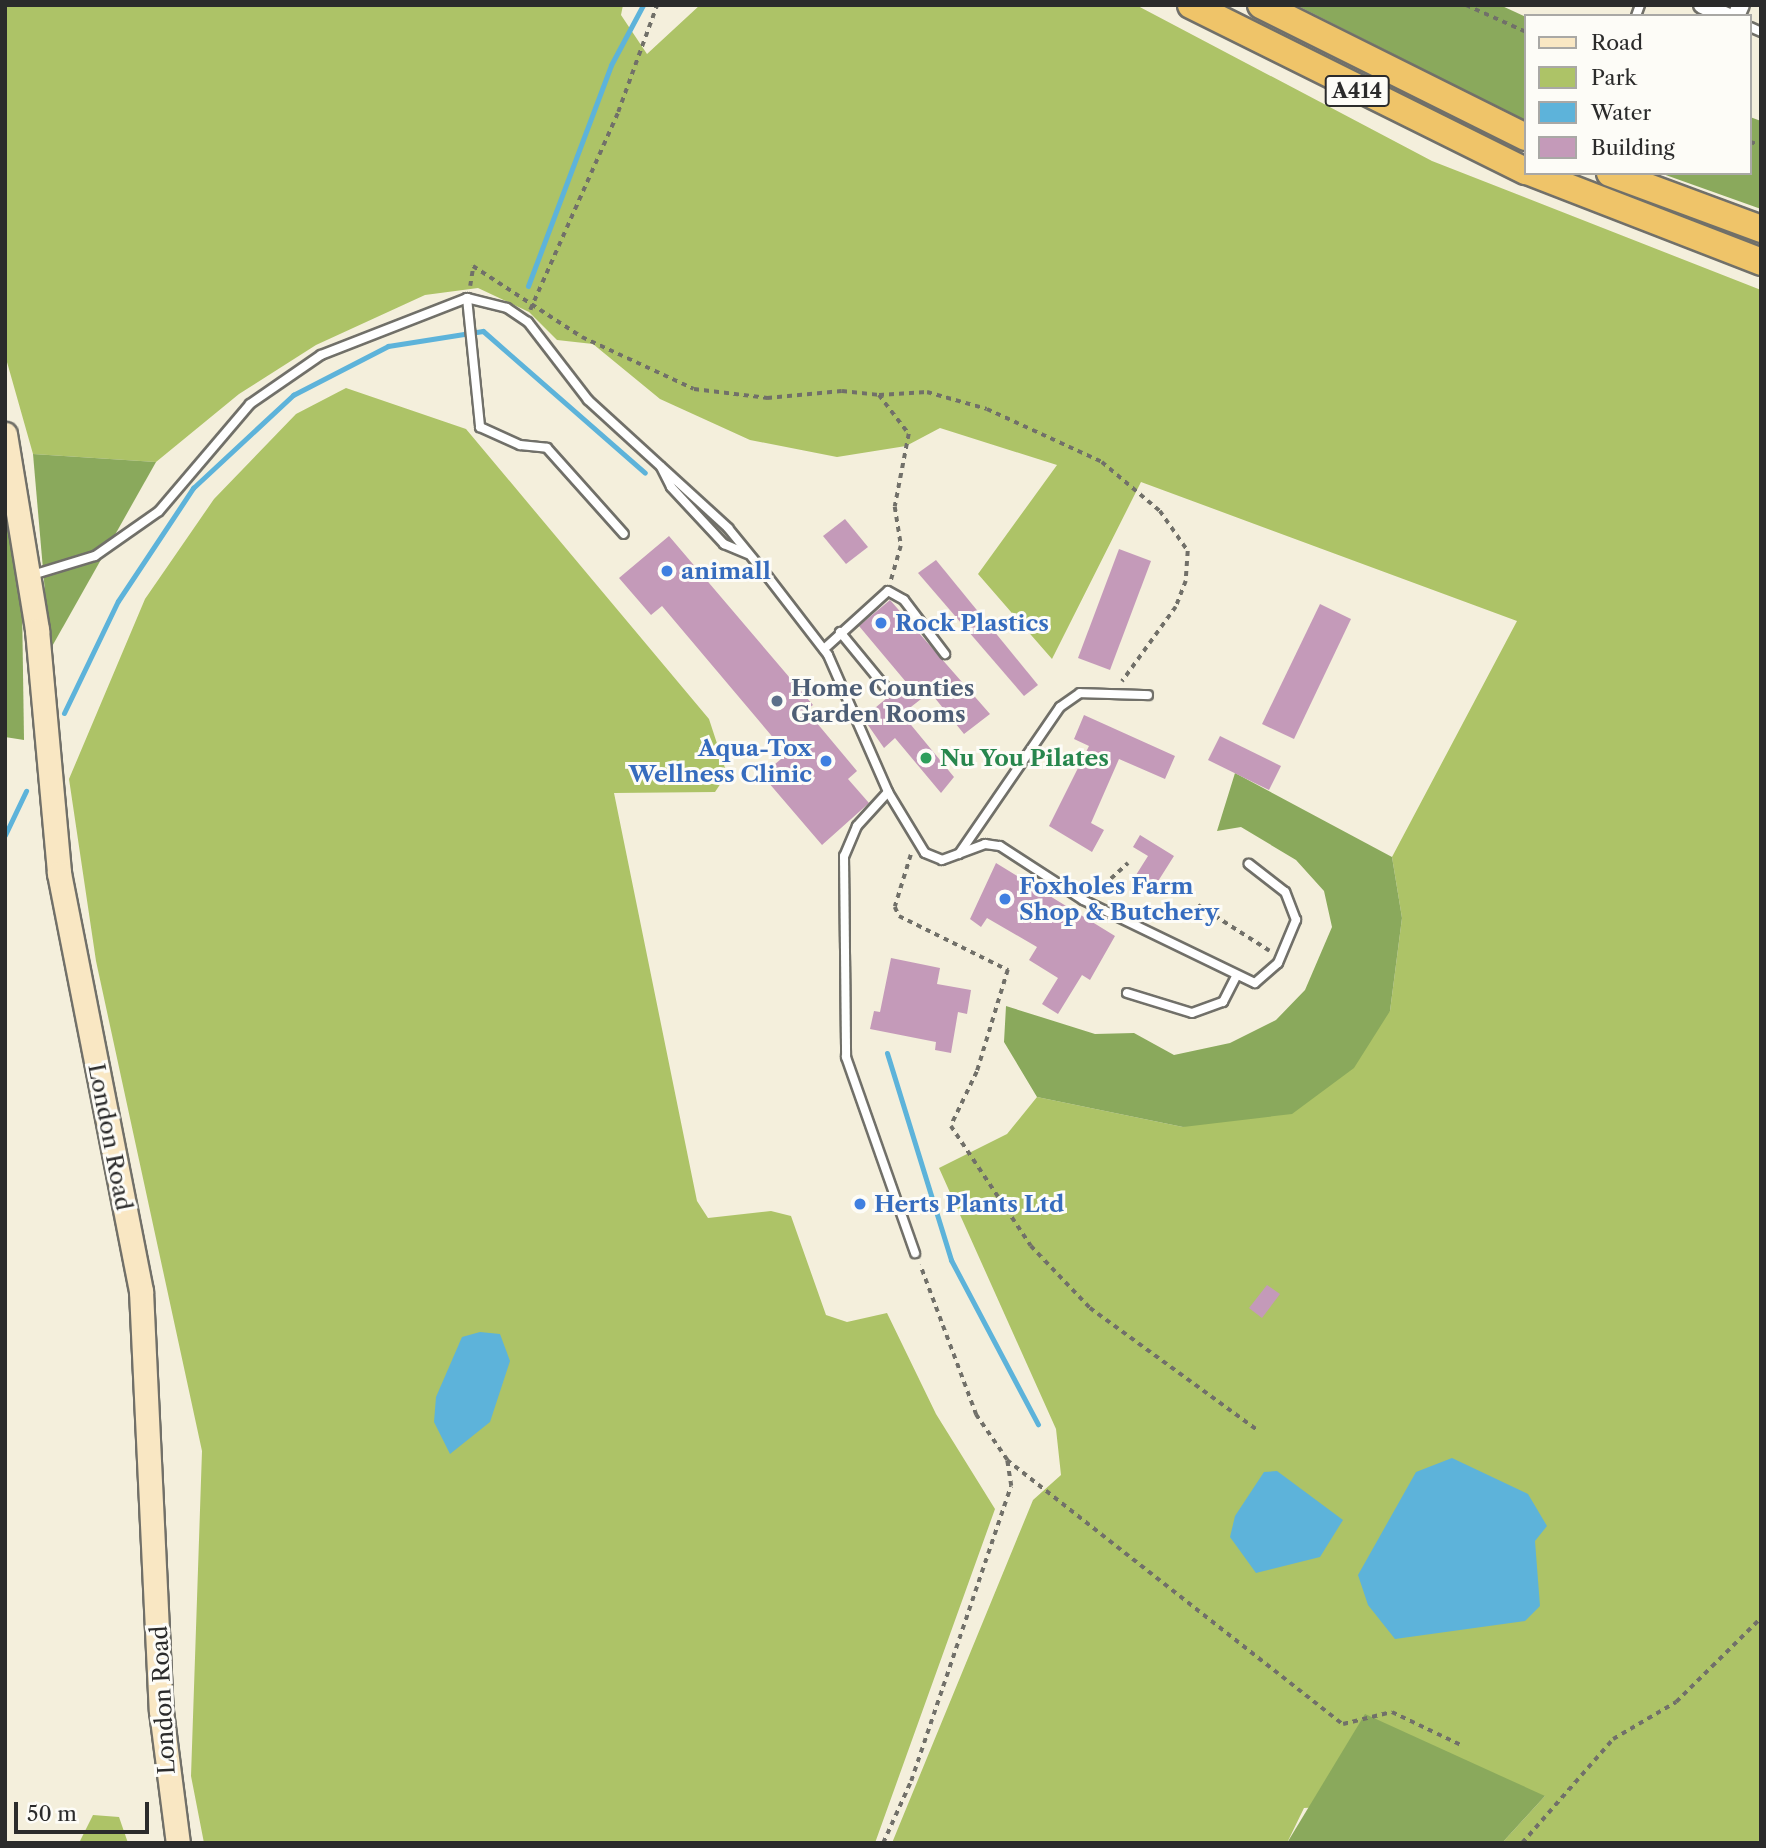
<!DOCTYPE html>
<style>
body{margin:0}
#map{position:relative;width:1766px;height:1848px;overflow:hidden;background:#f4efdc;font-family:"Libre Caslon Text",serif}
div>[style]{position:absolute}
[style*='--x']{left:calc(var(--x)*1px);top:calc(var(--y)*1px);width:calc(var(--w)*1px);rotate:calc(var(--a)*1deg)}
.green>*{inset:0;background:#adc367}
.forest>*{inset:0;background:#8aa95c}
.water>*{inset:0;background:#5db3da}
.stream>*{height:5px;margin:-2.5px;padding:0 2.5px;transform-origin:2.5px;border-radius:2.5px;background:#5db3da}
.building>*{inset:0;background:#c49ab9}
.path>*{height:3.5px;margin-top:-1.75px;transform-origin:0;background:repeating-linear-gradient(90deg,#717069 0 5px,transparent 0 10px)}
.roads{filter:drop-shadow(2px 0 #717069) drop-shadow(-2px 0 #717069) drop-shadow(0 2px #717069) drop-shadow(0 -2px #717069)}
.service>*{height:8px;margin:-4px;padding:0 4px;transform-origin:4px;border-radius:4px;background:#fff}
.minor>*{height:16px;margin:-8px;padding:0 8px;transform-origin:8px;border-radius:8px;background:#fff}
.secondary>*{height:23px;margin:-11.5px;padding:0 11.5px;transform-origin:11.5px;border-radius:11.5px;background:#f9e7c3}
.trunk>*{height:26px;margin:-13px;padding:0 13px;transform-origin:13px;border-radius:13px;background:#efc469}
.dots>*{width:19px;height:19px;translate:-50% -50%;box-sizing:border-box;border:4px solid #fdfcf7;border-radius:50%}
span{translate:-50% -50%;white-space:nowrap;text-align:center;line-height:1.15;-webkit-text-stroke:6px #fdfcf7;paint-order:stroke}
.shield-label span{padding:2px 5px;background:#fdfcf7;border:2px solid;border-radius:5px;-webkit-text-stroke-width:0}
.shield-label{font-size:21px;color:#2b2b2b;font-weight:700}
.shop-label{font-size:23px;color:#366cbe;font-weight:700}
.left{translate:0 -50%;text-align:left}
.right{translate:-100% -50%;text-align:right}
.service-label{font-size:23px;color:#4e5e75;font-weight:700}
.leisure-label{font-size:23px;color:#27864d;font-weight:700}
.street-label{font-size:23px;color:#2b2b2b}
.frame{position:absolute;inset:0;border:7px solid #2b2b2b;pointer-events:none}
.legend{position:absolute;left:1524px;top:14px;width:228px;height:161px;box-sizing:border-box;background:#fdfcf7;border:2px solid #a9a8a5;margin:0;padding:9px 12px;list-style:none;font-size:21px;color:#2b2b2b}
.legend li{display:flex;align-items:center;gap:14px;height:35px}
.legend b{width:35px;border:2px solid #a9a8a5}
.scale{position:absolute;left:14px;top:1802px;width:135px;height:32px;box-sizing:border-box;border:4px solid #2b2b2b;border-top:0;padding-left:9px;font-size:21px;line-height:24px;white-space:nowrap;color:#2b2b2b;-webkit-text-stroke:5px #fdfcf7;paint-order:stroke}
</style>
<div id="map">
<div class="green">
<i style="clip-path:polygon(5px 5px,623px 5px,621px 15px,647px 54px,700px 5px,1136px 5px,1432px 161px,1761px 290px,1761px 1843px,1502px 1843px,1545px 1796px,1304px 1808px,1287px 1843px,892px 1843px,1033px 1500px,1061px 1475px,1056px 1429px,939px 1168px,1007px 1134px,1037px 1097px,1183px 1127px,1390px 1011px,1402px 918px,1392px 857px,1517px 621px,1141px 482px,1052px 659px,978px 574px,1057px 465px,940px 428px,906px 446px,837px 457px,750px 440px,660px 399px,593px 344px,557px 340px,529px 312px,478px 288px,425px 295px,316px 345px,239px 394px,156px 462px,33px 454px,5px 355px)"></i>
<i style="clip-path:polygon(346px 388px,466px 429px,709px 719px,727px 774px,715px 792px,614px 793px,697px 1201px,708px 1218px,771px 1211px,791px 1216px,826px 1315px,847px 1322px,887px 1313px,936px 1414px,995px 1509px,875px 1843px,204px 1843px,191px 1776px,202px 1451px,96px 961px,69px 779px,145px 599px,214px 499px,296px 414px)"></i>
<i style="clip-path:polygon(93px 1815px,119px 1817px,128px 1843px,79px 1843px)"></i>
</div>
<div class="forest">
<i style="clip-path:polygon(1296px 5px,1500px 5px,1526px 17px,1526px 121px)"></i>
<i style="clip-path:polygon(1750px 117px,1761px 121px,1761px 209px,1660px 173px,1750px 173px)"></i>
<i style="clip-path:polygon(33px 454px,156px 462px,50px 650px)"></i>
<i style="clip-path:polygon(5px 502px,22px 604px,24px 740px,5px 737px)"></i>
<i style="clip-path:polygon(1235px 773px,1392px 857px,1402px 918px,1390px 1011px,1354px 1068px,1292px 1114px,1183px 1127px,1037px 1097px,1004px 1042px,1006px 1006px,1095px 1034px,1134px 1033px,1174px 1055px,1230px 1043px,1276px 1020px,1305px 990px,1332px 927px,1324px 891px,1296px 860px,1241px 827px,1217px 831px)"></i>
<i style="clip-path:polygon(1365px 1714px,1545px 1796px,1502px 1843px,1287px 1843px)"></i>
</div>
<div class="water">
<i style="clip-path:polygon(480px 1332px,500px 1334px,510px 1361px,490px 1422px,450px 1454px,434px 1422px,436px 1397px,462px 1337px)"></i>
<i style="clip-path:polygon(1452px 1458px,1528px 1494px,1547px 1526px,1535px 1541px,1540px 1606px,1525px 1621px,1395px 1639px,1368px 1605px,1358px 1575px,1416px 1472px)"></i>
<i style="clip-path:polygon(1277px 1471px,1343px 1520px,1320px 1557px,1256px 1573px,1230px 1537px,1235px 1516px,1264px 1472px)"></i>
</div>
<div class="stream">
<i style="--x:528;--y:286;--w:236;--a:-69.4"></i>
<i style="--x:611;--y:65;--w:68;--a:-61.9"></i>
<i style="--x:64;--y:713;--w:124;--a:-64.3"></i>
<i style="--x:118;--y:601;--w:136;--a:-56.4"></i>
<i style="--x:193;--y:488;--w:137;--a:-42.9"></i>
<i style="--x:293;--y:395;--w:107;--a:-27.3"></i>
<i style="--x:388;--y:346;--w:96;--a:-9"></i>
<i style="--x:483;--y:331;--w:215;--a:41.2"></i>
<i style="--x:5;--y:835;--w:49;--a:-64.5"></i>
<i style="--x:887;--y:1053;--w:217;--a:72.8"></i>
<i style="--x:951;--y:1260;--w:186;--a:62.1"></i>
</div>
<div class="building">
<i style="clip-path:polygon(845px 519px,868px 547px,846px 564px,823px 536px)"></i>
<i style="clip-path:polygon(669px 536px,813px 705px,806px 710px,857px 771px,848px 779px,869px 803px,822px 845px,762px 775px,787px 754px,662px 606px,651px 615px,619px 578px)"></i>
<i style="clip-path:polygon(1119px 549px,1151px 561px,1110px 670px,1078px 658px)"></i>
<i style="clip-path:polygon(936px 560px,1038px 685px,1024px 696px,918px 573px)"></i>
<i style="clip-path:polygon(890px 600px,990px 714px,964px 734px,930px 692px,902px 714px,954px 777px,941px 793px,895px 738px,884px 748px,863px 718px,906px 682px,859px 626px)"></i>
<i style="clip-path:polygon(1320px 604px,1351px 619px,1294px 739px,1262px 724px)"></i>
<i style="clip-path:polygon(1084px 715px,1175px 756px,1165px 779px,1119px 759px,1091px 823px,1104px 830px,1092px 852px,1049px 826px,1089px 746px,1074px 739px)"></i>
<i style="clip-path:polygon(1220px 736px,1281px 766px,1269px 790px,1208px 760px)"></i>
<i style="clip-path:polygon(1140px 835px,1174px 856px,1155px 886px,1136px 875px,1148px 856px,1133px 847px)"></i>
<i style="clip-path:polygon(996px 863px,1115px 936px,1090px 980px,1082px 975px,1058px 1014px,1042px 1004px,1058px 978px,1029px 960px,1037px 947px,987px 918px,981px 927px,970px 919px)"></i>
<i style="clip-path:polygon(891px 958px,940px 968px,937px 984px,971px 990px,967px 1014px,958px 1012px,951px 1053px,935px 1050px,936px 1042px,870px 1029px,874px 1011px,880px 1012px)"></i>
<i style="clip-path:polygon(1267px 1285px,1280px 1294px,1262px 1318px,1249px 1308px)"></i>
</div>
<div class="path">
<i style="--x:1466;--y:5;--w:66;--a:24.2"></i>
<i style="--x:1750;--y:142;--w:11;--a:15"></i>
<i style="--x:470;--y:286;--w:20;--a:-81"></i>
<i style="--x:473;--y:266;--w:130;--a:33.1"></i>
<i style="--x:582;--y:337;--w:123;--a:24.9"></i>
<i style="--x:694;--y:389;--w:74;--a:7"></i>
<i style="--x:767;--y:398;--w:75;--a:-5.3"></i>
<i style="--x:842;--y:391;--w:37;--a:6"></i>
<i style="--x:879;--y:395;--w:49;--a:52.4"></i>
<i style="--x:909;--y:434;--w:74;--a:100.9"></i>
<i style="--x:895;--y:507;--w:39;--a:81"></i>
<i style="--x:901;--y:546;--w:36;--a:106"></i>
<i style="--x:530;--y:310;--w:217;--a:-66"></i>
<i style="--x:618;--y:112;--w:114;--a:-70"></i>
<i style="--x:879;--y:395;--w:48;--a:-3.6"></i>
<i style="--x:927;--y:392;--w:62;--a:15.8"></i>
<i style="--x:987;--y:409;--w:127;--a:24.7"></i>
<i style="--x:1102;--y:462;--w:76;--a:40.2"></i>
<i style="--x:1160;--y:511;--w:49;--a:55"></i>
<i style="--x:1188;--y:551;--w:30;--a:94"></i>
<i style="--x:1186;--y:581;--w:28;--a:111"></i>
<i style="--x:1176;--y:607;--w:92;--a:125.8"></i>
<i style="--x:911;--y:855;--w:54;--a:107.1"></i>
<i style="--x:895;--y:907;--w:10;--a:66"></i>
<i style="--x:899;--y:916;--w:122;--a:26.4"></i>
<i style="--x:1008;--y:970;--w:107;--a:106.9"></i>
<i style="--x:977;--y:1072;--w:60;--a:115.7"></i>
<i style="--x:951;--y:1126;--w:144;--a:56.3"></i>
<i style="--x:1031;--y:1246;--w:86;--a:46.4"></i>
<i style="--x:1090;--y:1308;--w:207;--a:36.1"></i>
<i style="--x:1096;--y:892;--w:43;--a:-42.2"></i>
<i style="--x:1198;--y:905;--w:85;--a:32.6"></i>
<i style="--x:1007;--y:1460;--w:427;--a:38.2"></i>
<i style="--x:1343;--y:1724;--w:50;--a:-13.8"></i>
<i style="--x:1392;--y:1712;--w:76;--a:25.6"></i>
<i style="--x:883;--y:1843;--w:68;--a:-65.7"></i>
<i style="--x:911;--y:1781;--w:311;--a:-71.3"></i>
<i style="--x:1011;--y:1486;--w:26;--a:-99"></i>
<i style="--x:1007;--y:1460;--w:55;--a:-124.6"></i>
<i style="--x:976;--y:1415;--w:160;--a:-110.5"></i>
<i style="--x:1522;--y:1843;--w:138;--a:-48.8"></i>
<i style="--x:1613;--y:1739;--w:73;--a:-30.4"></i>
<i style="--x:1676;--y:1702;--w:120;--a:-44.7"></i>
</div>
<div class="roads">
<div class="service">
<i style="--x:1636;--y:16;--w:12;--a:-70"></i>
<i style="--x:1750;--y:27;--w:12;--a:24"></i>
<i style="--x:467;--y:298;--w:130;--a:84.2"></i>
<i style="--x:480;--y:427;--w:44;--a:24.2"></i>
<i style="--x:520;--y:445;--w:27;--a:6"></i>
<i style="--x:547;--y:448;--w:115;--a:48.2"></i>
<i style="--x:661;--y:467;--w:22;--a:63"></i>
<i style="--x:671;--y:487;--w:78;--a:47.1"></i>
<i style="--x:724;--y:544;--w:26;--a:23"></i>
<i style="--x:29;--y:576;--w:69;--a:-16.9"></i>
<i style="--x:95;--y:556;--w:78;--a:-35.1"></i>
<i style="--x:159;--y:511;--w:140;--a:-49.6"></i>
<i style="--x:250;--y:404;--w:86;--a:-34.6"></i>
<i style="--x:321;--y:355;--w:157;--a:-21.3"></i>
<i style="--x:467;--y:298;--w:41;--a:14"></i>
<i style="--x:507;--y:308;--w:25;--a:34"></i>
<i style="--x:528;--y:322;--w:98;--a:52.4"></i>
<i style="--x:588;--y:400;--w:190;--a:42.4"></i>
<i style="--x:728;--y:528;--w:63;--a:50.8"></i>
<i style="--x:768;--y:577;--w:98;--a:52.4"></i>
<i style="--x:828;--y:655;--w:150;--a:66.3"></i>
<i style="--x:888;--y:792;--w:46;--a:132.4"></i>
<i style="--x:857;--y:826;--w:33;--a:113"></i>
<i style="--x:844;--y:856;--w:201;--a:89.4"></i>
<i style="--x:846;--y:1057;--w:208;--a:70.6"></i>
<i style="--x:840;--y:632;--w:72;--a:50.6"></i>
<i style="--x:824;--y:649;--w:86;--a:-42.2"></i>
<i style="--x:888;--y:591;--w:18;--a:29"></i>
<i style="--x:904;--y:600;--w:68;--a:52.8"></i>
<i style="--x:888;--y:792;--w:71;--a:58.8"></i>
<i style="--x:925;--y:853;--w:18;--a:22"></i>
<i style="--x:942;--y:860;--w:46;--a:-20.4"></i>
<i style="--x:985;--y:844;--w:15;--a:8"></i>
<i style="--x:1000;--y:846;--w:99;--a:33"></i>
<i style="--x:1083;--y:900;--w:191;--a:25.8"></i>
<i style="--x:1255;--y:983;--w:30;--a:-41"></i>
<i style="--x:1278;--y:963;--w:47;--a:-67.3"></i>
<i style="--x:1296;--y:920;--w:30;--a:-111"></i>
<i style="--x:1285;--y:892;--w:46;--a:-142.1"></i>
<i style="--x:959;--y:854;--w:178;--a:-55.5"></i>
<i style="--x:1060;--y:707;--w:24;--a:-35"></i>
<i style="--x:1080;--y:693;--w:68;--a:1.7"></i>
<i style="--x:1127;--y:993;--w:68;--a:17.1"></i>
<i style="--x:1192;--y:1013;--w:33;--a:-20"></i>
<i style="--x:1223;--y:1002;--w:29;--a:-63"></i>
</div>
<div class="minor">
<i style="--x:1702;--y:5;--w:27;--a:24"></i>
<i style="--x:1736;--y:16;--w:12;--a:-66"></i>
</div>
<div class="secondary">
<i style="--x:5;--y:434;--w:199;--a:80.7"></i>
<i style="--x:37;--y:630;--w:244;--a:84.8"></i>
<i style="--x:59;--y:873;--w:426;--a:78.9"></i>
<i style="--x:141;--y:1291;--w:420;--a:87.3"></i>
<i style="--x:161;--y:1711;--w:133;--a:82.7"></i>
</div>
<div class="trunk">
<i style="--x:1191;--y:5;--w:374;--a:26.4"></i>
<i style="--x:1261;--y:5;--w:296;--a:26.5"></i>
<i style="--x:1532;--y:173;--w:246;--a:21.2"></i>
<i style="--x:1610;--y:173;--w:161;--a:20.3"></i>
</div>
</div>
<div class="dots">
<i style="left:667px;top:571px;background:#3f7fe0"></i>
<i style="left:881px;top:623px;background:#3f7fe0"></i>
<i style="left:777px;top:701px;background:#5c6f8a"></i>
<i style="left:926px;top:758px;background:#2e9e5b"></i>
<i style="left:826px;top:761px;background:#3f7fe0"></i>
<i style="left:1005px;top:899px;background:#3f7fe0"></i>
<i style="left:860px;top:1204px;background:#3f7fe0"></i>
</div>
<div class="shield-label">
<span style="left:1357px;top:91px">A414</span>
</div>
<div class="shop-label">
<span class="left" style="left:681px;top:571px">animall</span>
<span class="left" style="left:895px;top:623px">Rock Plastics</span>
<span class="right" style="left:812px;top:761px">Aqua-Tox<br>Wellness Clinic</span>
<span class="left" style="left:1019px;top:899px">Foxholes Farm<br>Shop &amp; Butchery</span>
<span class="left" style="left:874px;top:1204px">Herts Plants Ltd</span>
</div>
<div class="service-label">
<span class="left" style="left:791px;top:701px">Home Counties<br>Garden Rooms</span>
</div>
<div class="leisure-label">
<span class="left" style="left:940px;top:758px">Nu You Pilates</span>
</div>
<div class="street-label">
<span style="left:110px;top:1137px;rotate:79deg">London Road</span>
<span style="left:163px;top:1700px;rotate:-93deg">London Road</span>
</div>
<div class="frame"></div>
<ul class="legend">
<li><b style="height:9px;background:#f9e7c3"></b>Road</li>
<li><b style="height:19px;background:#adc367"></b>Park</li>
<li><b style="height:19px;background:#5db3da"></b>Water</li>
<li><b style="height:19px;background:#c49ab9"></b>Building</li>
</ul>
<div class="scale">50 m</div>
</div>
